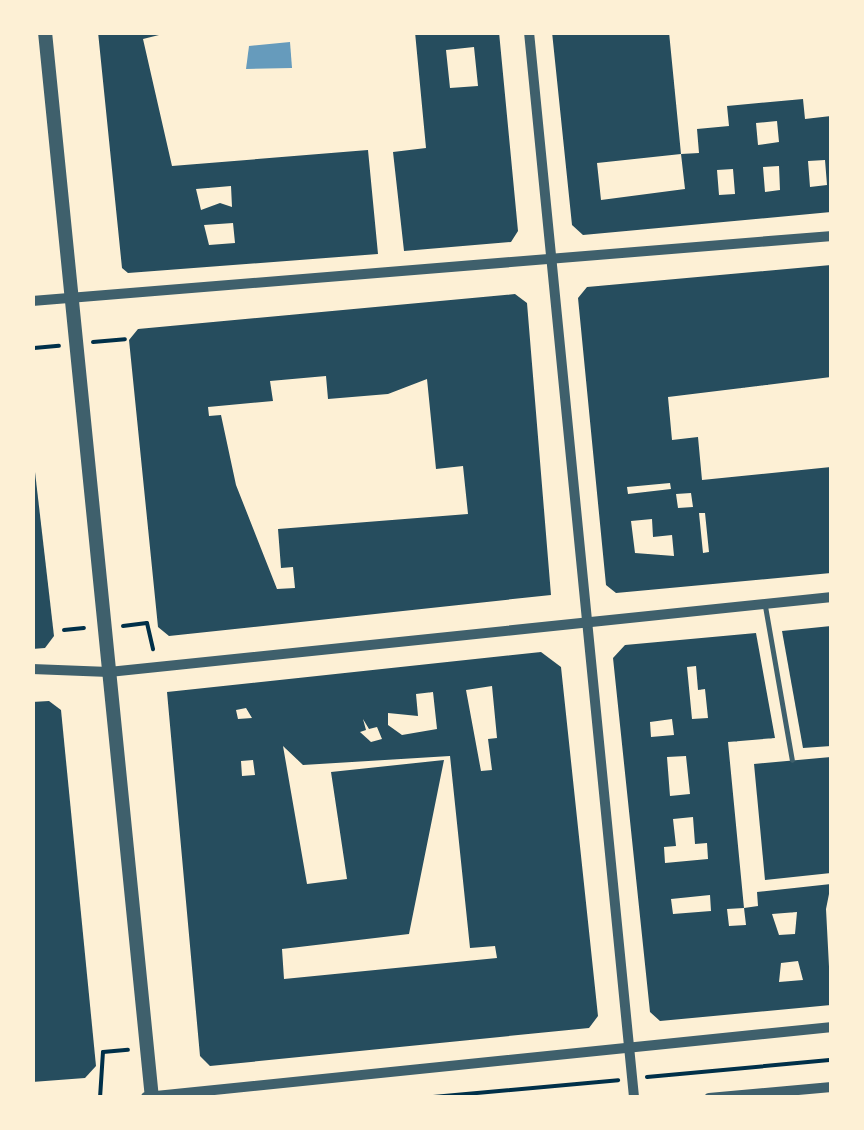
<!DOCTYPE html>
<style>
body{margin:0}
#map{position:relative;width:864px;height:1130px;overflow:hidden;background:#fdf0d5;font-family:Helvetica,sans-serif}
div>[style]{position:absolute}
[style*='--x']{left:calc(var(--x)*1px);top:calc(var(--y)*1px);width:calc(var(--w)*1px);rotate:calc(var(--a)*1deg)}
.water>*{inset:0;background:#669bbc}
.building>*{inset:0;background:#264d5e}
.path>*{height:4px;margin:-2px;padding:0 2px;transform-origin:2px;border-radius:2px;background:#003049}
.service>*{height:5px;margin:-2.5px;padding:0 2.5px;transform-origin:2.5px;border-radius:2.5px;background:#3f606c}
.minor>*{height:10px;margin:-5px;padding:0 5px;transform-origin:5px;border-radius:5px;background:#3f606c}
.tertiary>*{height:14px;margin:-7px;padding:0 7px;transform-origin:7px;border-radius:7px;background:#3f606c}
span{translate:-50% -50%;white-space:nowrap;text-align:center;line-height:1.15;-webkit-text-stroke:9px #fdf0d5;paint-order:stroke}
.frame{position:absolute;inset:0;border:35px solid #fdf0d5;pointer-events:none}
</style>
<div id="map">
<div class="water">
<i style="clip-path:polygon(290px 42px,292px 68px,246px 69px,249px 46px)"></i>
</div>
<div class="building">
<i style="clip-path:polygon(evenodd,98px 32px,171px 32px,143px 39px,172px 166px,368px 150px,378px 254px,128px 273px,122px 268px,98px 32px,231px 186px,232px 207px,220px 203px,201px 210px,196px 189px,231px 186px,98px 32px,233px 223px,235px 243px,209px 245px,204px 225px,233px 223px)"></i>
<i style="clip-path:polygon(evenodd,415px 32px,499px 32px,518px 231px,511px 242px,404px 251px,393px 152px,426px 148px,415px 32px,474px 47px,478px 86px,450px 88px,446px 50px,474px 47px)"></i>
<i style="clip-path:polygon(evenodd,552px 32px,669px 32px,681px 154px,597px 163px,601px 200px,685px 189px,681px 154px,699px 153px,697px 129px,729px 126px,727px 106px,803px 99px,805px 119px,831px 116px,831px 212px,583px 235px,572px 225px,552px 32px,777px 121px,779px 142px,758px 145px,756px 123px,777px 121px,552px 32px,825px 160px,827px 185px,810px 187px,808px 161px,825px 160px,552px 32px,779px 166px,780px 190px,765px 192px,763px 167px,779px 166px,552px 32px,733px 169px,735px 194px,719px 195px,717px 170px,733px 169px)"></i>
<i style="clip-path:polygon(evenodd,831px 265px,831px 377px,668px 397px,672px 440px,698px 437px,702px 480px,831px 467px,831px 573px,616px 593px,606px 585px,578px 298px,587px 287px,831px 265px,670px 483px,671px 489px,628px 494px,627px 487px,670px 483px,831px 265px,691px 493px,693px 507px,678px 508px,676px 494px,691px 493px,831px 265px,699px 513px,705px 513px,709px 552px,703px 553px,699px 513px,831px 265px,652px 519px,653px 537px,672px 535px,674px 556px,635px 553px,631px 521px,652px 519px)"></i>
<i style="clip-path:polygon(evenodd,515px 294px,527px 303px,551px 595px,169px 636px,158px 627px,129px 340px,138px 329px,515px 294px,326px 376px,328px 399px,388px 394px,427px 379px,436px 469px,463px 466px,468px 514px,278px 529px,281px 568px,293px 567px,295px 588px,277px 589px,236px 485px,221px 415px,209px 416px,208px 407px,273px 401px,270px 381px,326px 376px)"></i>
<i style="clip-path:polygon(32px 446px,54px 636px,45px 648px,32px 649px)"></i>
<i style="clip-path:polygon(831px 626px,831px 746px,803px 748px,782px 631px)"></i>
<i style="clip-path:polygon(evenodd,756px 633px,775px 738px,728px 742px,744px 908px,727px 909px,729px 926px,746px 925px,744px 908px,758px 906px,757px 892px,831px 884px,826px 909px,831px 1005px,660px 1021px,650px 1012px,613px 658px,625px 645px,756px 633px,696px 666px,698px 690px,705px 689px,708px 718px,692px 719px,687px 667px,696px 666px,756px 633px,672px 719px,674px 735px,651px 737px,650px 722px,672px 719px,756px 633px,686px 756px,690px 794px,670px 796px,667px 757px,686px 756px,756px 633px,693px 817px,695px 844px,707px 843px,708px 859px,665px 863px,664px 847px,676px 846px,673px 819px,693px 817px,756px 633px,710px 895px,711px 911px,673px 914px,671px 899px,710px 895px,756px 633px,797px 912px,795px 934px,779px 935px,772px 914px,797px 912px,756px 633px,798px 961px,803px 980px,779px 982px,781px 963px,798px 961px)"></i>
<i style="clip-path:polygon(evenodd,541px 652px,561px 667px,598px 1016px,589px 1028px,210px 1066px,200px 1056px,167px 692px,541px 652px,492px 686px,497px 738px,488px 739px,492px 770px,481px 771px,466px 690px,492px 686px,541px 652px,433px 692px,437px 729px,402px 735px,388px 725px,388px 713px,418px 716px,416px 694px,433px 692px,541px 652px,246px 708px,252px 718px,238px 719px,236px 710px,246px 708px,541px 652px,363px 719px,369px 729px,377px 727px,382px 739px,371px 742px,360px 732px,366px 730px,363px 719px,541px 652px,283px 746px,303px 765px,450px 756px,470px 948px,495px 946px,497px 958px,284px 979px,282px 949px,409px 934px,444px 760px,331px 772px,347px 879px,307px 884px,283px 746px,541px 652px,253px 760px,255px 775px,242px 776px,241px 761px,253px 760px)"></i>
<i style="clip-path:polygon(49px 701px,61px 710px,96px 1066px,85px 1078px,32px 1082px,32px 702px)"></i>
<i style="clip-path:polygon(831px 757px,831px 873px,765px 880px,754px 764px)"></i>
</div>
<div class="path">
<i style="--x:93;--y:342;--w:32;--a:-5"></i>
<i style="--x:34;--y:348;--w:25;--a:-5"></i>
<i style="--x:123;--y:626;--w:24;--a:-7"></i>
<i style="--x:147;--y:623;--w:27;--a:77"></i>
<i style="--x:64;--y:630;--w:20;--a:-6"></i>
<i style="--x:647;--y:1077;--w:186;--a:-5.3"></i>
<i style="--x:100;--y:1098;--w:46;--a:-86.3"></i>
<i style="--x:103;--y:1052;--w:25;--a:-5"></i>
<i style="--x:422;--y:1098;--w:197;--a:-5.2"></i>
</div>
<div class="service">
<i style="--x:765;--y:606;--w:156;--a:80.1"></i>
</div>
<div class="minor">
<i style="--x:529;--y:32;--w:1071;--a:84.37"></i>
<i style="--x:32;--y:301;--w:803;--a:-4.65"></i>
<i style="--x:32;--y:669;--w:77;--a:2.2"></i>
<i style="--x:109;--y:672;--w:727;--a:-5.92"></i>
<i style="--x:146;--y:1097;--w:690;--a:-5.83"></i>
<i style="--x:709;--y:1098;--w:123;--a:-5.1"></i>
</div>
<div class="tertiary">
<i style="--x:45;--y:32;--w:1071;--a:84.27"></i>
</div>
<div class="frame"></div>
</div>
